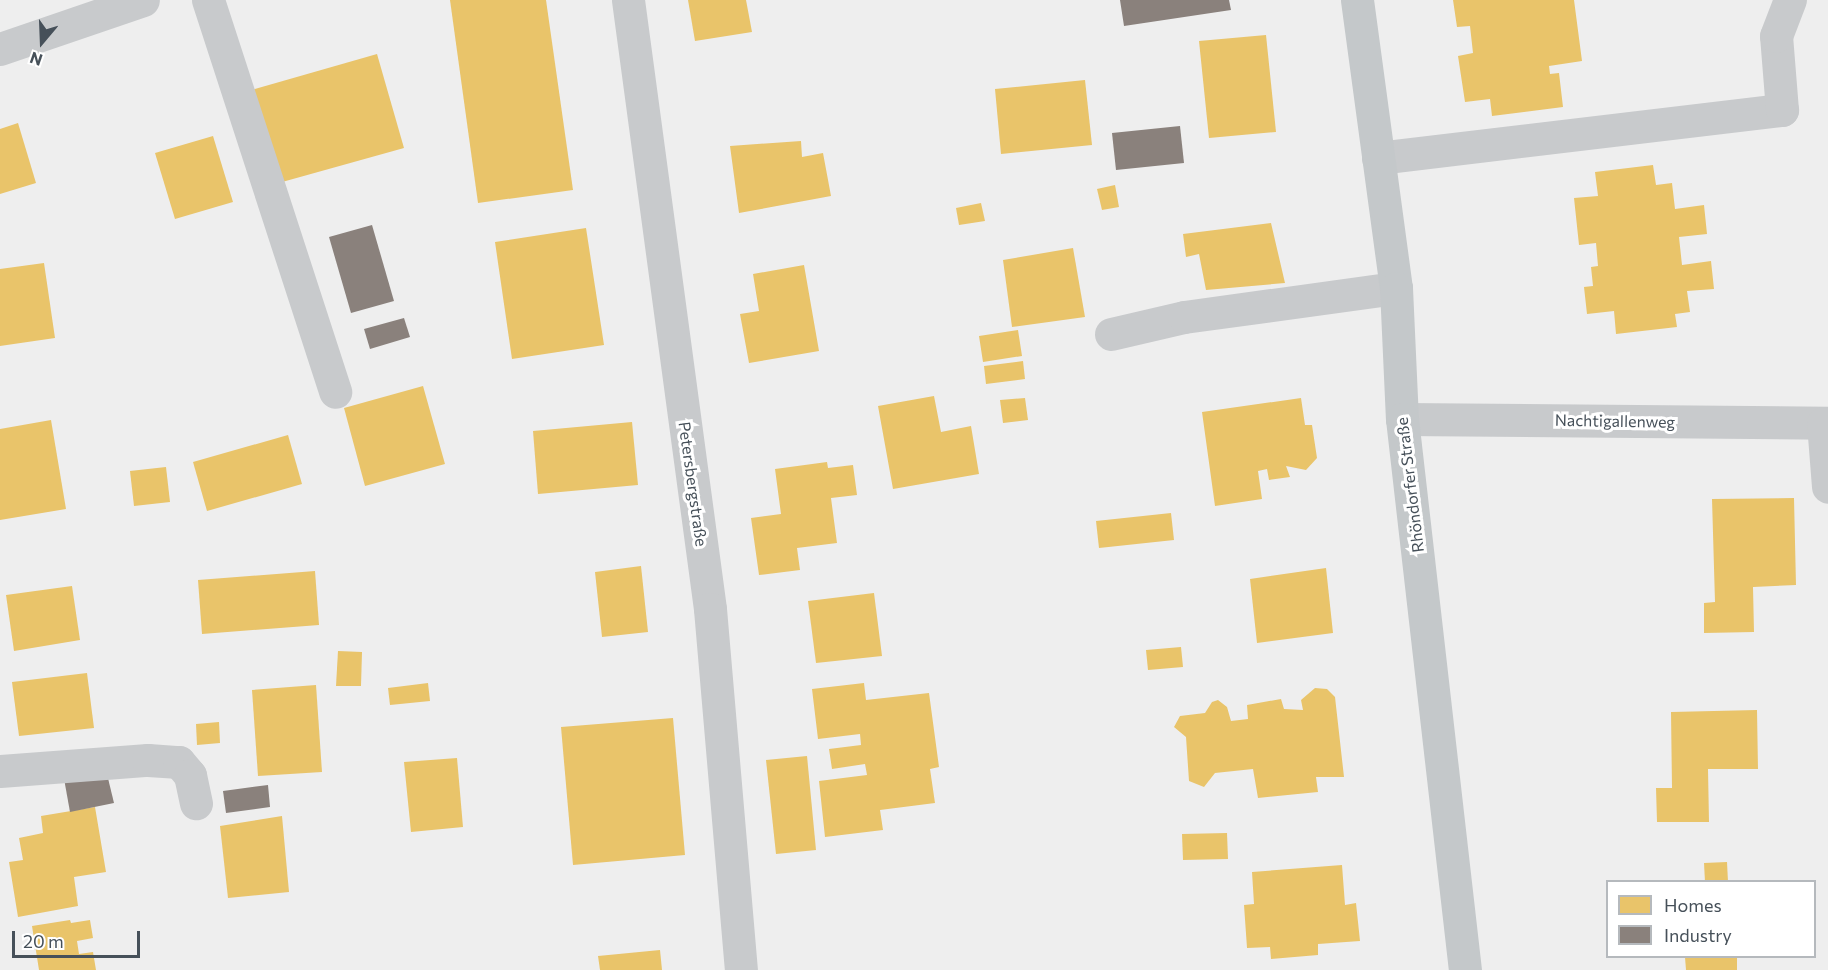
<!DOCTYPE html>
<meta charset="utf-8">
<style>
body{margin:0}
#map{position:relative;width:1828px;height:970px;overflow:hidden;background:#eee;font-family:Commissioner,sans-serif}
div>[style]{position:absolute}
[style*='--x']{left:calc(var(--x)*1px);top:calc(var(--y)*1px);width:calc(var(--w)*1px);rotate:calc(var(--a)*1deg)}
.homes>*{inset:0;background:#e9c46a}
.industry>*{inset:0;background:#8a817c}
.minor>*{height:33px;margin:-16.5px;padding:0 16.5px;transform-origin:16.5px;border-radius:16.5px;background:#c8cacc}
.major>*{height:33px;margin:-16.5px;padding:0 16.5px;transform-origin:16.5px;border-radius:16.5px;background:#c4c8ca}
span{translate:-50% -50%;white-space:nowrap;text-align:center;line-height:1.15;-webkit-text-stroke:6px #fff;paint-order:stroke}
.street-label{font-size:16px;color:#465059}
.legend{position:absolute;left:1606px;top:880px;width:210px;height:78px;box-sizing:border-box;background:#fff;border:2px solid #b5b9bd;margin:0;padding:8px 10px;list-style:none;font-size:18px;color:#465059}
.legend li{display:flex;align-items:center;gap:12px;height:30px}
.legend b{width:30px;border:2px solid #b5b9bd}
.north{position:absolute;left:12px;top:12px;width:60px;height:60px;-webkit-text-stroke:4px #fff;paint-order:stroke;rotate:199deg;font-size:16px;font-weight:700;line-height:24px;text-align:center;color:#465059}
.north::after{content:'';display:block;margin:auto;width:21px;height:27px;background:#465059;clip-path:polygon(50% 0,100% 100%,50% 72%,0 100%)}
.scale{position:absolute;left:12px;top:931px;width:128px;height:27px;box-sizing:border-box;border:3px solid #465059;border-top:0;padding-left:8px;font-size:18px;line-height:21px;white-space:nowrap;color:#465059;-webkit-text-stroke:4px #fff;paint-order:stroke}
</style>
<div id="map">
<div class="homes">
<i style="clip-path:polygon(450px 0,546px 0,573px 190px,478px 203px)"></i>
<i style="clip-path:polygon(688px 0,746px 0,752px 32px,695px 41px)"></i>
<i style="clip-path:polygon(1453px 0,1574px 0,1582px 61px,1549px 66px,1550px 74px,1559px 73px,1563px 107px,1492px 116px,1490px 99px,1465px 102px,1458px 56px,1473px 53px,1470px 26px,1457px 27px)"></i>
<i style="clip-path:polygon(1266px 35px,1276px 132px,1209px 138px,1199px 41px)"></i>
<i style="clip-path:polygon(377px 54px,404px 148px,275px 184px,248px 91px)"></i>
<i style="clip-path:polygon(1085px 80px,1092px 145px,1001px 154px,995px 89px)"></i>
<i style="clip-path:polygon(18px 123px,36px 183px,0 194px,0 129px)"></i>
<i style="clip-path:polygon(213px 136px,233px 202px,175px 219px,155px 153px)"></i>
<i style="clip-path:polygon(801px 141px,802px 157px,823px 153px,831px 196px,739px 213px,730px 146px)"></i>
<i style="clip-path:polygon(1653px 165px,1656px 185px,1672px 183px,1675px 209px,1704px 205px,1707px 234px,1679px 237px,1682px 265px,1711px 261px,1714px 289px,1687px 291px,1690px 312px,1675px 314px,1677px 327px,1616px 334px,1614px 311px,1587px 314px,1584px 287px,1593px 286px,1591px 267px,1598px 266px,1596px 243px,1579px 245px,1574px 198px,1598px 196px,1595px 172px)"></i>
<i style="clip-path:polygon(1115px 185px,1119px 207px,1102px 210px,1097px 189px)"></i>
<i style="clip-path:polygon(981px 203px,985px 221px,959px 225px,956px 208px)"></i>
<i style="clip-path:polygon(1271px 223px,1285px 283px,1206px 290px,1199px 254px,1186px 257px,1183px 234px)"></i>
<i style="clip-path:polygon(586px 228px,604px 345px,512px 359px,495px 242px)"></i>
<i style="clip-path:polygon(1073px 248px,1085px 317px,1012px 327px,1003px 260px)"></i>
<i style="clip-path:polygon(44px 263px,55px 338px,0 346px,0 269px)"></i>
<i style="clip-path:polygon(804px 265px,819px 351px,749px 363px,740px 314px,759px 311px,753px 274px)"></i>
<i style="clip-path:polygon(1018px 330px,1022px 356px,983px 362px,979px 336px)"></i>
<i style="clip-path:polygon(1023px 361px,1025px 379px,986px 384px,984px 366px)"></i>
<i style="clip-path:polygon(423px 386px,445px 464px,365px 486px,344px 408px)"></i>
<i style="clip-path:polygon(934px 396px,941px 432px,971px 426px,979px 474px,893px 489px,878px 406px)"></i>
<i style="clip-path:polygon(1025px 398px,1028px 420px,1003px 423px,1000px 400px)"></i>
<i style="clip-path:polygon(1301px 398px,1305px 425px,1312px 425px,1317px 458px,1306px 470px,1286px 466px,1290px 477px,1269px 480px,1267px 469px,1258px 471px,1262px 499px,1215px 506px,1202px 412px)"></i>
<i style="clip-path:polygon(51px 420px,66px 509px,0 520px,0 429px)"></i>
<i style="clip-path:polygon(632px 422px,638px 485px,538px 494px,533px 431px)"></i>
<i style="clip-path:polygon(288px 435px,302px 484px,207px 511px,193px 462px)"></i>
<i style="clip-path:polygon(827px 462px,828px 468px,853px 465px,857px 495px,831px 498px,837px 543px,797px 548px,800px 570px,759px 575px,751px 518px,781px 514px,775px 469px)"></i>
<i style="clip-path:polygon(166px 467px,170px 502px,134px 506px,130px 471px)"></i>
<i style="clip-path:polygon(1794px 498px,1796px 585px,1753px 587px,1754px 632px,1704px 633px,1704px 603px,1715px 602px,1712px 499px)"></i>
<i style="clip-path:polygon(1171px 513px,1174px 540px,1099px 548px,1096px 521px)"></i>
<i style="clip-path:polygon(641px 566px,648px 632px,602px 637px,595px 572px)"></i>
<i style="clip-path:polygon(1326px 568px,1333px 633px,1257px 643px,1250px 579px)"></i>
<i style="clip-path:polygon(315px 571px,319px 625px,202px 634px,198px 580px)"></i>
<i style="clip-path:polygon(72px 586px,80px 640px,14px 651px,6px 595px)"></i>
<i style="clip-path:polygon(874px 593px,882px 656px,816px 663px,808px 601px)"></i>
<i style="clip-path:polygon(1181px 647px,1183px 667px,1148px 670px,1146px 650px)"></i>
<i style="clip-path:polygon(338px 651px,362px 652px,361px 686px,336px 686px)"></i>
<i style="clip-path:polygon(87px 673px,94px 728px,19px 736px,12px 682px)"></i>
<i style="clip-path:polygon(428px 683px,430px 701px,390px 705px,388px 688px)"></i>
<i style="clip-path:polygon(864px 683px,866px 700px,929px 693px,939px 767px,930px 769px,935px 803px,880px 810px,883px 830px,825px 837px,819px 781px,867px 775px,865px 764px,832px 769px,829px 749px,861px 745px,860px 734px,818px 739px,812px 689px)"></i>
<i style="clip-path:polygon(316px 685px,322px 772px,258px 776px,252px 690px)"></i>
<i style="clip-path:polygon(1315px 688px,1327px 689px,1335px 697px,1344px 777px,1316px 777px,1318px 792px,1258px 798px,1253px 769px,1215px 773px,1204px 787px,1189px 781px,1186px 737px,1174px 727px,1180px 716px,1205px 713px,1212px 702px,1218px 700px,1227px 707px,1231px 721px,1248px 719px,1247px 705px,1281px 699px,1284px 709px,1303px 710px,1301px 700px)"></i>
<i style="clip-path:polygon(1757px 710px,1758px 769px,1708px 769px,1709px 822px,1657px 822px,1656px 788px,1672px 788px,1671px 712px)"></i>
<i style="clip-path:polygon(673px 718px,685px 855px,573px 865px,561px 727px)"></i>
<i style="clip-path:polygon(219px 722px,220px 743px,197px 745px,196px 724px)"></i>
<i style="clip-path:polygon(807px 756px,816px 850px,776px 854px,766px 760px)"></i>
<i style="clip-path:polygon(457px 758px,463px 827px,411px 832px,404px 762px)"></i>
<i style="clip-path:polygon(95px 807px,106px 872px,74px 877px,78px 906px,18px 917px,9px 862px,23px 860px,19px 838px,43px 833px,41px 816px)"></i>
<i style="clip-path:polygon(282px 816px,289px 892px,228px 898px,220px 826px)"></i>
<i style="clip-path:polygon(1227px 833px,1228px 859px,1183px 860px,1182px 834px)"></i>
<i style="clip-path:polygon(1727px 862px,1728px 882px,1705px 882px,1704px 863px)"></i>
<i style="clip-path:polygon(1342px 865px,1345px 905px,1356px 903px,1360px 941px,1318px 944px,1318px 955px,1271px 959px,1270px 947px,1247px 948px,1244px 905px,1254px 904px,1252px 872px)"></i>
<i style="clip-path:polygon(70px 920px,71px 923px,90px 920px,93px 938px,77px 941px,79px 954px,93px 952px,96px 970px,39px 970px,32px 926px)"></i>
<i style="clip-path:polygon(660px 950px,662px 970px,600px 970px,598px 956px)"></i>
<i style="clip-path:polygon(1737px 956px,1737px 970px,1686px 970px,1685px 957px)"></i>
</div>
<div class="industry">
<i style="clip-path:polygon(1120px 0,1229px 0,1231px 10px,1124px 26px)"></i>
<i style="clip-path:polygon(1180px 126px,1184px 163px,1116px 170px,1112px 133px)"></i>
<i style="clip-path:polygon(372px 225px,394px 301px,351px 313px,329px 237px)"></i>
<i style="clip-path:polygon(404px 318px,410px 337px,370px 349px,364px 329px)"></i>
<i style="clip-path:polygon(106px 770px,114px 803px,70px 812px,63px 773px)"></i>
<i style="clip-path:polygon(268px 785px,270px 807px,226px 813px,223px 791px)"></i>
</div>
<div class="minor">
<i style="--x:208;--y:0;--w:412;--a:72"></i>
<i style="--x:628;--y:0;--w:614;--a:82.33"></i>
<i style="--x:710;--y:609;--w:362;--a:85.1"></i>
<i style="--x:0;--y:49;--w:151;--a:-18.9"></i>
<i style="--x:1378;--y:158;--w:407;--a:-6.8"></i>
<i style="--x:1782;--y:110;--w:74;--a:-94.6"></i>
<i style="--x:1776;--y:36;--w:39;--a:-69"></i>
<i style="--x:1111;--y:334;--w:75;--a:-13.1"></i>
<i style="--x:1184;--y:317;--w:214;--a:-7.8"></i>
<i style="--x:1402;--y:419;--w:426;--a:0.5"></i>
<i style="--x:1823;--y:423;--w:64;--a:85.5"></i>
<i style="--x:0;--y:771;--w:148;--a:-4.3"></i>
<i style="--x:148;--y:760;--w:31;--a:4"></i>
<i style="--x:179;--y:762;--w:17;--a:50"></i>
<i style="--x:190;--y:775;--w:29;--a:78"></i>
</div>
<div class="major">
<i style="--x:1357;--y:0;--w:291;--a:82.3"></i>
<i style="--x:1396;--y:288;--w:131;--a:87.4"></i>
<i style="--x:1402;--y:419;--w:555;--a:83.48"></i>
</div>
<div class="street-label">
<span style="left:1615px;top:421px;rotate:1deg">Nachtigallenweg</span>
<span style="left:693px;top:484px;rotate:82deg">Petersbergstraße</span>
<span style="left:1410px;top:485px;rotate:-97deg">Rhöndorfer Straße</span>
</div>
<ul class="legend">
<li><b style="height:16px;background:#e9c46a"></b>Homes</li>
<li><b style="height:16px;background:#8a817c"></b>Industry</li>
</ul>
<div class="north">N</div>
<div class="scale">20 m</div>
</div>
